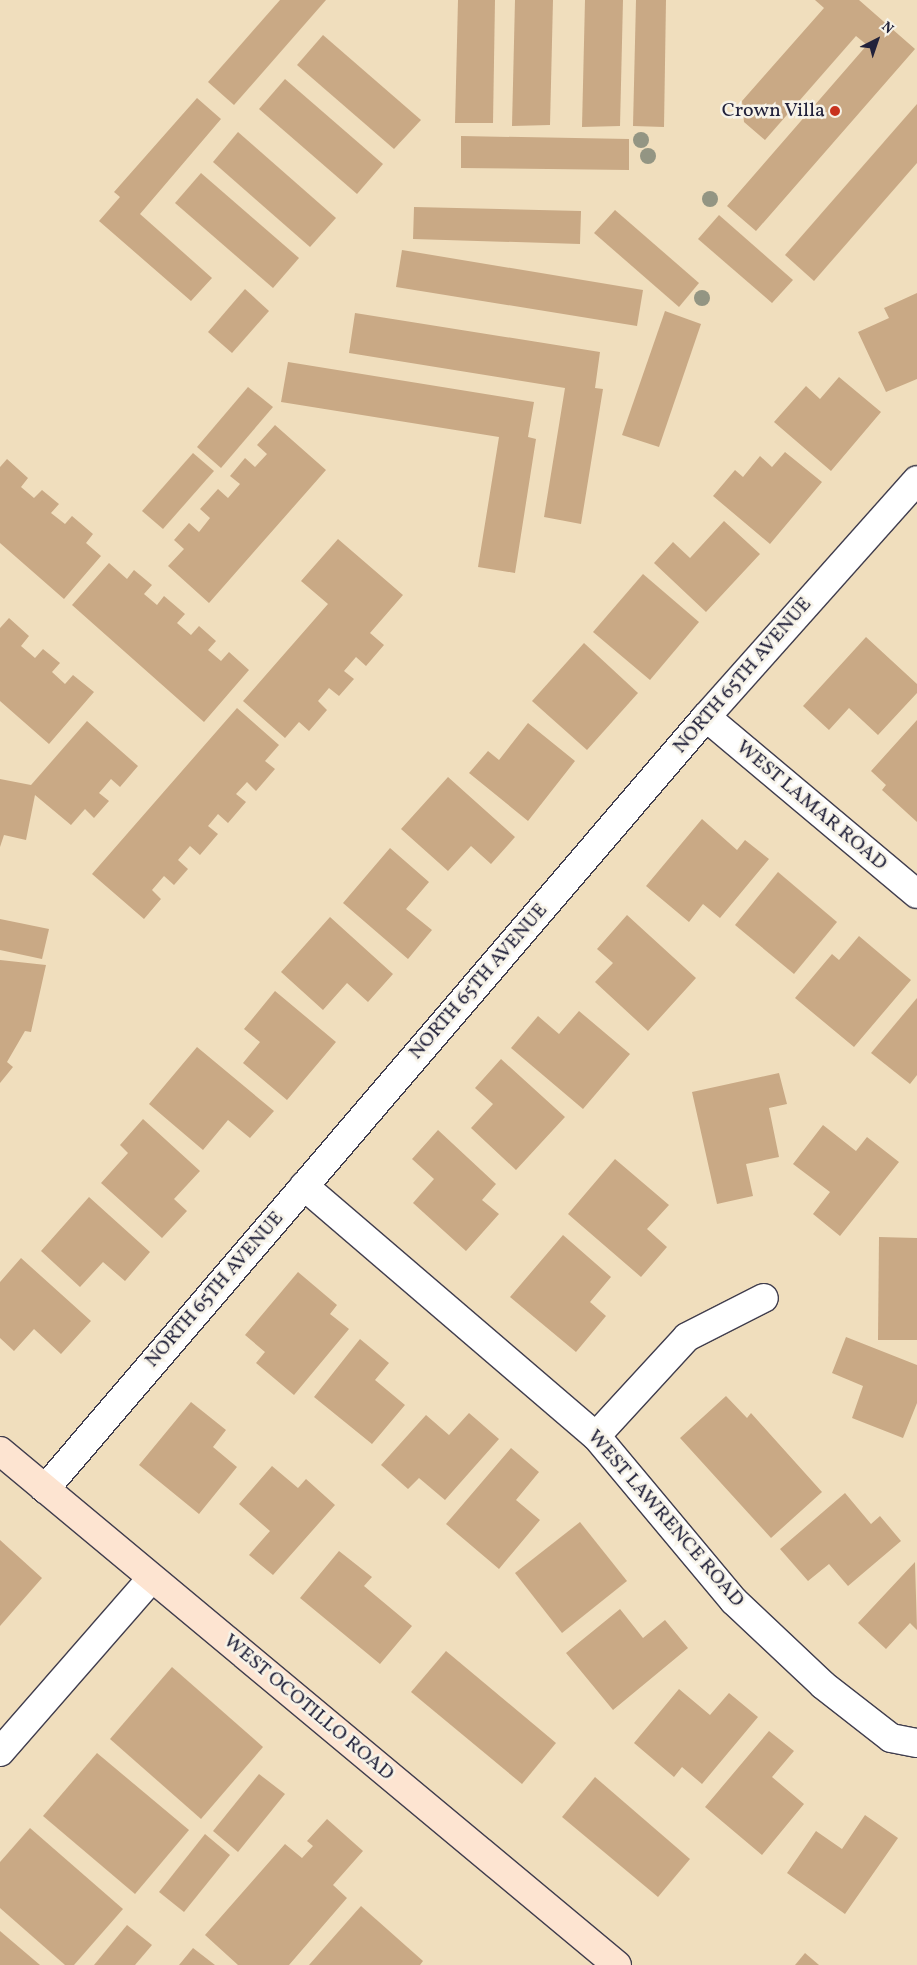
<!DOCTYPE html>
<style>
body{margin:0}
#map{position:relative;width:917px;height:1965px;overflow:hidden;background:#f0debd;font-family:Vollkorn,serif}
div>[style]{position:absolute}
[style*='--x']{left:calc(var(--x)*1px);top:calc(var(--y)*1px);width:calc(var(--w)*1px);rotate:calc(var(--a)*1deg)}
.building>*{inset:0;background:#c9a985}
.roads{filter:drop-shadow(1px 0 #413e4e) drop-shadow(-1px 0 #413e4e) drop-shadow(0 1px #413e4e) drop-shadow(0 -1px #413e4e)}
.street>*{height:28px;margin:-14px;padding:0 14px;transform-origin:14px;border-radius:14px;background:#fff}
.secondary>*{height:28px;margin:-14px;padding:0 14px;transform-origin:14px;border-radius:14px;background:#fde4d1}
.trees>*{width:16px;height:16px;margin:-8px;border-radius:50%;background:#939583}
.dots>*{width:14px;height:14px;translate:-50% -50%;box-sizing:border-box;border:2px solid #f7f3e8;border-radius:50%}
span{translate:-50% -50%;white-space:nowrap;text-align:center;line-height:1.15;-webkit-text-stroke:5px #f7f3e8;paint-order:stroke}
.poi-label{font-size:20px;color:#22223b}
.right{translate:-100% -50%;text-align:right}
.street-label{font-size:20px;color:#22223b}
.north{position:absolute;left:852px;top:15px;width:50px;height:50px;-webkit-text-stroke:4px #f7f3e8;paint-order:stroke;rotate:41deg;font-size:14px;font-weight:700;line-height:20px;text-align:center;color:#22223b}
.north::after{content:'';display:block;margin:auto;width:18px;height:22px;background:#22223b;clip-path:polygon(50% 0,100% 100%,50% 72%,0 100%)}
</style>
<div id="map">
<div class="building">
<i style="clip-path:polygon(280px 0,326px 0,234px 105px,208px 82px)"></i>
<i style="clip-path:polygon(458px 0,495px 0,493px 123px,455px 123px)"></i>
<i style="clip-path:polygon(515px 0,553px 0,550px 125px,512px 126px)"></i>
<i style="clip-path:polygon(585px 0,623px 0,620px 126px,582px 127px)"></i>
<i style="clip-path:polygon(636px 0,666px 0,664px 127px,633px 126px)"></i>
<i style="clip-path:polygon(815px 0,859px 0,915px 49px,756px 231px,727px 206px,867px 45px,856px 36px,765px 140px,744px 122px,742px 101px,824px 8px)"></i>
<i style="clip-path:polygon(323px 35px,421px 120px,394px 149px,297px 65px)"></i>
<i style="clip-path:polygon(285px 79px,383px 164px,357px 194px,259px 109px)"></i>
<i style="clip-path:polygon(197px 98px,221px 119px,140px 214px,212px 278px,191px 301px,99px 221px,120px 197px,114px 192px)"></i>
<i style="clip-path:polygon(917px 104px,917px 163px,814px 281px,785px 255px)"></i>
<i style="clip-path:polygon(238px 132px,336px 218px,310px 247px,213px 162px)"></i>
<i style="clip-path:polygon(461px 136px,629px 139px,629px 170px,461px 168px)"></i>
<i style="clip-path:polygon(201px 173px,299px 258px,273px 288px,175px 203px)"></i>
<i style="clip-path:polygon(414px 207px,581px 211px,580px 244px,413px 239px)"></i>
<i style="clip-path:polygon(615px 210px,699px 283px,679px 307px,594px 233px)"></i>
<i style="clip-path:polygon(719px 215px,793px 280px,772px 303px,698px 239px)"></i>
<i style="clip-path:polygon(402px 250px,643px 290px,637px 326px,396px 287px)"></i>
<i style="clip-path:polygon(245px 289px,269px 311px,232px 353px,208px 332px)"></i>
<i style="clip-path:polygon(917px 293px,917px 379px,886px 392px,858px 332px,889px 318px,884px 308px)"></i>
<i style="clip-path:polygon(665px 311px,701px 324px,659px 447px,622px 435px)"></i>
<i style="clip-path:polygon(355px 313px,600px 352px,595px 388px,603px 389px,581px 524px,544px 517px,565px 388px,349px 353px)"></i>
<i style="clip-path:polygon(288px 362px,534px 402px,528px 437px,536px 439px,515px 573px,478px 567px,499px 437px,281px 402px)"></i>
<i style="clip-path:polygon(839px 377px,881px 412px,831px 471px,774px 422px,806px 386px,820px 399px)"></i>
<i style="clip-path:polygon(248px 387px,273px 407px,221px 468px,197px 447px)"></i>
<i style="clip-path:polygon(275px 425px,326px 470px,209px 603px,168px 566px,184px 549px,174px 540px,189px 523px,199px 532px,210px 518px,200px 509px,218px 489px,228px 498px,240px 484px,230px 476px,245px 458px,255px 467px,267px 454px,257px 445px)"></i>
<i style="clip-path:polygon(785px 452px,822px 482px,770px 544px,713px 496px,735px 470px,743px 477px,760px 456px,772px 467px)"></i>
<i style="clip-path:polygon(193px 453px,214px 471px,163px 529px,142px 511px)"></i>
<i style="clip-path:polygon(7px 459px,28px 478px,21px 487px,34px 498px,42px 490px,59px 504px,51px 513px,65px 524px,72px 516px,93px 534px,86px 543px,101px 556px,64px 599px,0 543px,0 467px)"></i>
<i style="clip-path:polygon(724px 521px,760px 554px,706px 612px,654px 563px,673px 542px,690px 558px)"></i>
<i style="clip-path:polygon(338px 539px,403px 595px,370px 633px,384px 645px,366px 666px,356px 657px,344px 671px,354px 679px,339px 696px,329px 688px,318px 701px,327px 710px,309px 731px,299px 722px,285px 738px,243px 701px,328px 604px,301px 581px)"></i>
<i style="clip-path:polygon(109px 563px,127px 579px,134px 570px,152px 585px,144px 594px,157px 605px,164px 596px,185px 614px,177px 623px,191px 635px,199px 626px,216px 641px,208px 650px,221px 661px,229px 652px,249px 670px,204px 722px,72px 605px)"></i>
<i style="clip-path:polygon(643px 574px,699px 622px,650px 680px,593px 632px)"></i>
<i style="clip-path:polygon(9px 618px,29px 636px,21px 646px,35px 658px,43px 649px,60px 663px,52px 672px,65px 684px,73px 675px,94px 692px,49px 744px,0 701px,0 628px)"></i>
<i style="clip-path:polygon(866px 637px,917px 684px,917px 693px,878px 735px,849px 708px,829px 730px,803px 706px)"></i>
<i style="clip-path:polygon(584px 643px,638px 693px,587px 750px,532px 701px)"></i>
<i style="clip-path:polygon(237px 708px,279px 745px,265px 761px,275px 769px,256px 791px,247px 782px,236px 794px,246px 802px,228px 823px,218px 814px,208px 826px,218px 834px,200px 855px,190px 846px,178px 860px,188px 869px,174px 885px,164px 876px,152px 890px,161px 899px,144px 919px,92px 874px)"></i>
<i style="clip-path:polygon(917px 720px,917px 822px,882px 790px,886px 785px,871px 771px)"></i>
<i style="clip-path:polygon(87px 721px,138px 766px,120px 787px,111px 779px,99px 793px,109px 801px,94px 818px,85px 809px,71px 825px,35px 795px,26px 840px,4px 835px,0 847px,0 779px,31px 785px)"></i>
<i style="clip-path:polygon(528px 723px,575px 761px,528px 821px,469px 773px,488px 751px,499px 760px)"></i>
<i style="clip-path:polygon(448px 777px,515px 837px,491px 864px,471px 846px,448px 871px,401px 829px)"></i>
<i style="clip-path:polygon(702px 819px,737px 850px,745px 840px,769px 859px,720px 918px,703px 904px,689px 922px,646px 886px)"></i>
<i style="clip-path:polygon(390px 848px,429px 882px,406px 909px,432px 930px,408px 959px,343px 903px)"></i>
<i style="clip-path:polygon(778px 872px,837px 922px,794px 974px,735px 925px)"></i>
<i style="clip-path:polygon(627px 915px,696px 978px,648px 1031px,595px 982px,613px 963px,597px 949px)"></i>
<i style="clip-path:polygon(330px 917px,393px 974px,368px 1002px,347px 983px,323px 1010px,281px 972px)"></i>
<i style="clip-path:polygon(0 919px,49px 929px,42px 959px,0 950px)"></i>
<i style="clip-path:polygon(859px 936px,911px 980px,854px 1047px,795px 998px,832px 954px,839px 960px)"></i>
<i style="clip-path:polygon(0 960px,46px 965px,31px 1032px,25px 1031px,7px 1062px,13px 1067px,0 1083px)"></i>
<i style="clip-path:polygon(275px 991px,336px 1042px,287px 1100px,243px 1063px,260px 1042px,244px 1029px)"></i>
<i style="clip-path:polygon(917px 998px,917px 1075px,910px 1084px,871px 1053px)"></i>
<i style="clip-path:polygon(579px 1011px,630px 1054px,583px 1109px,511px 1048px,538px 1016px,559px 1034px)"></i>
<i style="clip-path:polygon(197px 1047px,274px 1111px,250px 1138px,228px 1120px,203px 1150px,149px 1104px)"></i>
<i style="clip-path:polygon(501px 1059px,565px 1117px,516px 1170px,471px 1128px,493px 1104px,475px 1088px)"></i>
<i style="clip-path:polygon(779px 1073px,787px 1104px,769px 1108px,779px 1157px,746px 1164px,753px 1196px,717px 1204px,692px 1092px)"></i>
<i style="clip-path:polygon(143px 1119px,200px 1171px,174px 1199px,187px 1211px,162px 1238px,101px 1183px,128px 1153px,120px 1145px)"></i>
<i style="clip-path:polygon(823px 1125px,856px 1151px,867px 1137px,899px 1162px,840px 1236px,813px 1214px,830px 1192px,793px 1164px)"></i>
<i style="clip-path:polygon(438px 1130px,496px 1184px,482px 1200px,499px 1214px,466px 1251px,413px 1203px,434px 1179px,412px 1159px)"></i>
<i style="clip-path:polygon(615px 1159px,669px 1205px,647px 1229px,667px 1247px,641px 1277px,568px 1214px)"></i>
<i style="clip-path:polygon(89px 1197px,150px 1252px,125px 1281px,103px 1262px,80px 1287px,41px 1251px)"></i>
<i style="clip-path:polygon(563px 1235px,611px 1277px,590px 1302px,606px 1316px,576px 1352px,510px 1297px)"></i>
<i style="clip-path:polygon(879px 1237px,917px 1238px,917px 1340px,878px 1340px)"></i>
<i style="clip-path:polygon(21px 1258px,91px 1321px,61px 1354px,34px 1329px,14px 1351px,0 1338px,0 1282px)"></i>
<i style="clip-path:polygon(298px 1272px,337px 1305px,330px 1314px,349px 1329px,294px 1395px,256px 1363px,265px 1352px,245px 1335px)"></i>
<i style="clip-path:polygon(846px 1337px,917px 1365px,917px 1403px,903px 1438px,852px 1418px,863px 1386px,832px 1373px)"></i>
<i style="clip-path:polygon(360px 1339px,389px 1363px,375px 1380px,405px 1405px,372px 1444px,314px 1397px)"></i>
<i style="clip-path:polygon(726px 1396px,747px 1418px,751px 1413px,822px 1492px,771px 1538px,680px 1438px)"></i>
<i style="clip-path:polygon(191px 1402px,226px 1430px,213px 1447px,237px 1467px,199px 1514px,139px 1465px)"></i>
<i style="clip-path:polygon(469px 1413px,499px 1439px,445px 1500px,419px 1478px,408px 1489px,381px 1465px,426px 1415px,449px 1435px)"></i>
<i style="clip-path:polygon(511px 1448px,539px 1472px,516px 1500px,540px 1520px,499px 1569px,446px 1524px)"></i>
<i style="clip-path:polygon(272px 1466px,298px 1488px,306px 1479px,335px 1505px,273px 1575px,249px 1555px,270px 1531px,239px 1504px)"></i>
<i style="clip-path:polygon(845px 1493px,871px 1524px,880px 1516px,901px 1541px,848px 1586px,829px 1564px,808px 1581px,780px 1549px)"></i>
<i style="clip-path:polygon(580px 1522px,627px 1581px,562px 1633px,515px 1573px)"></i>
<i style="clip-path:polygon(0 1540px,42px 1578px,0 1626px)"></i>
<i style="clip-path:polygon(339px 1551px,372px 1577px,364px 1586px,412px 1626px,380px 1664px,300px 1598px)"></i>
<i style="clip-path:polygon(915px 1562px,917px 1630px,910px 1623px,886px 1649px,858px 1623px)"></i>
<i style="clip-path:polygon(620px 1609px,643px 1638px,665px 1620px,688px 1648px,613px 1710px,566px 1653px)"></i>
<i style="clip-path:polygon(446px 1651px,556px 1743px,522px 1784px,411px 1692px)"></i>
<i style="clip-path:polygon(172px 1667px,263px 1747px,201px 1819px,110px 1739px)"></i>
<i style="clip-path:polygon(679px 1689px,710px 1715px,729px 1693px,758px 1717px,702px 1784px,682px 1767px,674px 1777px,634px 1743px)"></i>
<i style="clip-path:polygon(769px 1731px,794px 1751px,772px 1777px,804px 1804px,762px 1855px,705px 1807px)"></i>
<i style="clip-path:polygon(97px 1753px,189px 1830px,135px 1894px,43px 1816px)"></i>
<i style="clip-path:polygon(259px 1774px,285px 1794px,238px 1852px,213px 1831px)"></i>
<i style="clip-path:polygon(595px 1777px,690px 1859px,658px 1897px,562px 1817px)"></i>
<i style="clip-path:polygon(865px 1815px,898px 1838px,845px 1914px,787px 1873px,816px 1831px,842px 1849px)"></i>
<i style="clip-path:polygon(327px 1819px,363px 1851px,333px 1885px,347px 1898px,289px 1965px,238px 1965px,205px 1935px,285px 1844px,302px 1858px,313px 1846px,307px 1841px)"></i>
<i style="clip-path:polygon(30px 1828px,123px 1909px,74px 1965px,65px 1965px,0 1908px,0 1862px)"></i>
<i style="clip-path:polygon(205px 1834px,230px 1855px,184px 1912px,159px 1892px)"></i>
<i style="clip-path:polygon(361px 1906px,423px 1961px,420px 1965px,309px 1965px)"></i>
<i style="clip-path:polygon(127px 1925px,152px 1945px,135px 1965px,94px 1965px)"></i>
<i style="clip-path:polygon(0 1931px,40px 1965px,0 1965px)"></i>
<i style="clip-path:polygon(193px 1948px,215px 1965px,179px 1965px)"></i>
<i style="clip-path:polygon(805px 1953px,819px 1965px,795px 1965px)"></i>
</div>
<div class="roads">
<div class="street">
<i style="--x:706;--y:717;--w:275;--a:40"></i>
<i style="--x:304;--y:1186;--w:384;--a:40.6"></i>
<i style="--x:596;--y:1436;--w:215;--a:50.1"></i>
<i style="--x:734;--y:1601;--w:122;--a:43.3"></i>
<i style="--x:823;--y:1685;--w:86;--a:37.9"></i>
<i style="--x:891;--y:1738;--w:26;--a:11"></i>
<i style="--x:596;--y:1436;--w:134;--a:-47.4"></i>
<i style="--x:687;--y:1337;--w:86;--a:-26.9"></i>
<i style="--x:45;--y:1489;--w:1016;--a:-49.43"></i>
<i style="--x:706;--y:717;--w:317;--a:-48.3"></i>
<i style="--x:0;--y:1752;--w:230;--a:-48.9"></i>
</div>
<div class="secondary">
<i style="--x:0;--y:1451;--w:803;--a:39.8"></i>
</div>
</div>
<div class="trees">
<i style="left:641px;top:140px"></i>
<i style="left:648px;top:156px"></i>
<i style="left:710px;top:199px"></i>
<i style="left:702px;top:298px"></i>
</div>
<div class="dots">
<i style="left:835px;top:111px;background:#c8321e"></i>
</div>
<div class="poi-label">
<span class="right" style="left:825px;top:111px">Crown Villa</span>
</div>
<div class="street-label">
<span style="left:743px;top:676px;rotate:-49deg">NORTH 65TH AVENUE</span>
<span style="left:811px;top:806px;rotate:40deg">WEST LAMAR ROAD</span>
<span style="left:479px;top:982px;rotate:-49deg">NORTH 65TH AVENUE</span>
<span style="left:215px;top:1290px;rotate:-49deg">NORTH 65TH AVENUE</span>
<span style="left:665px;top:1519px;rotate:49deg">WEST LAWRENCE ROAD</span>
<span style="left:308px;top:1708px;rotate:40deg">WEST OCOTILLO ROAD</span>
</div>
<div class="north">N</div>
</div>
